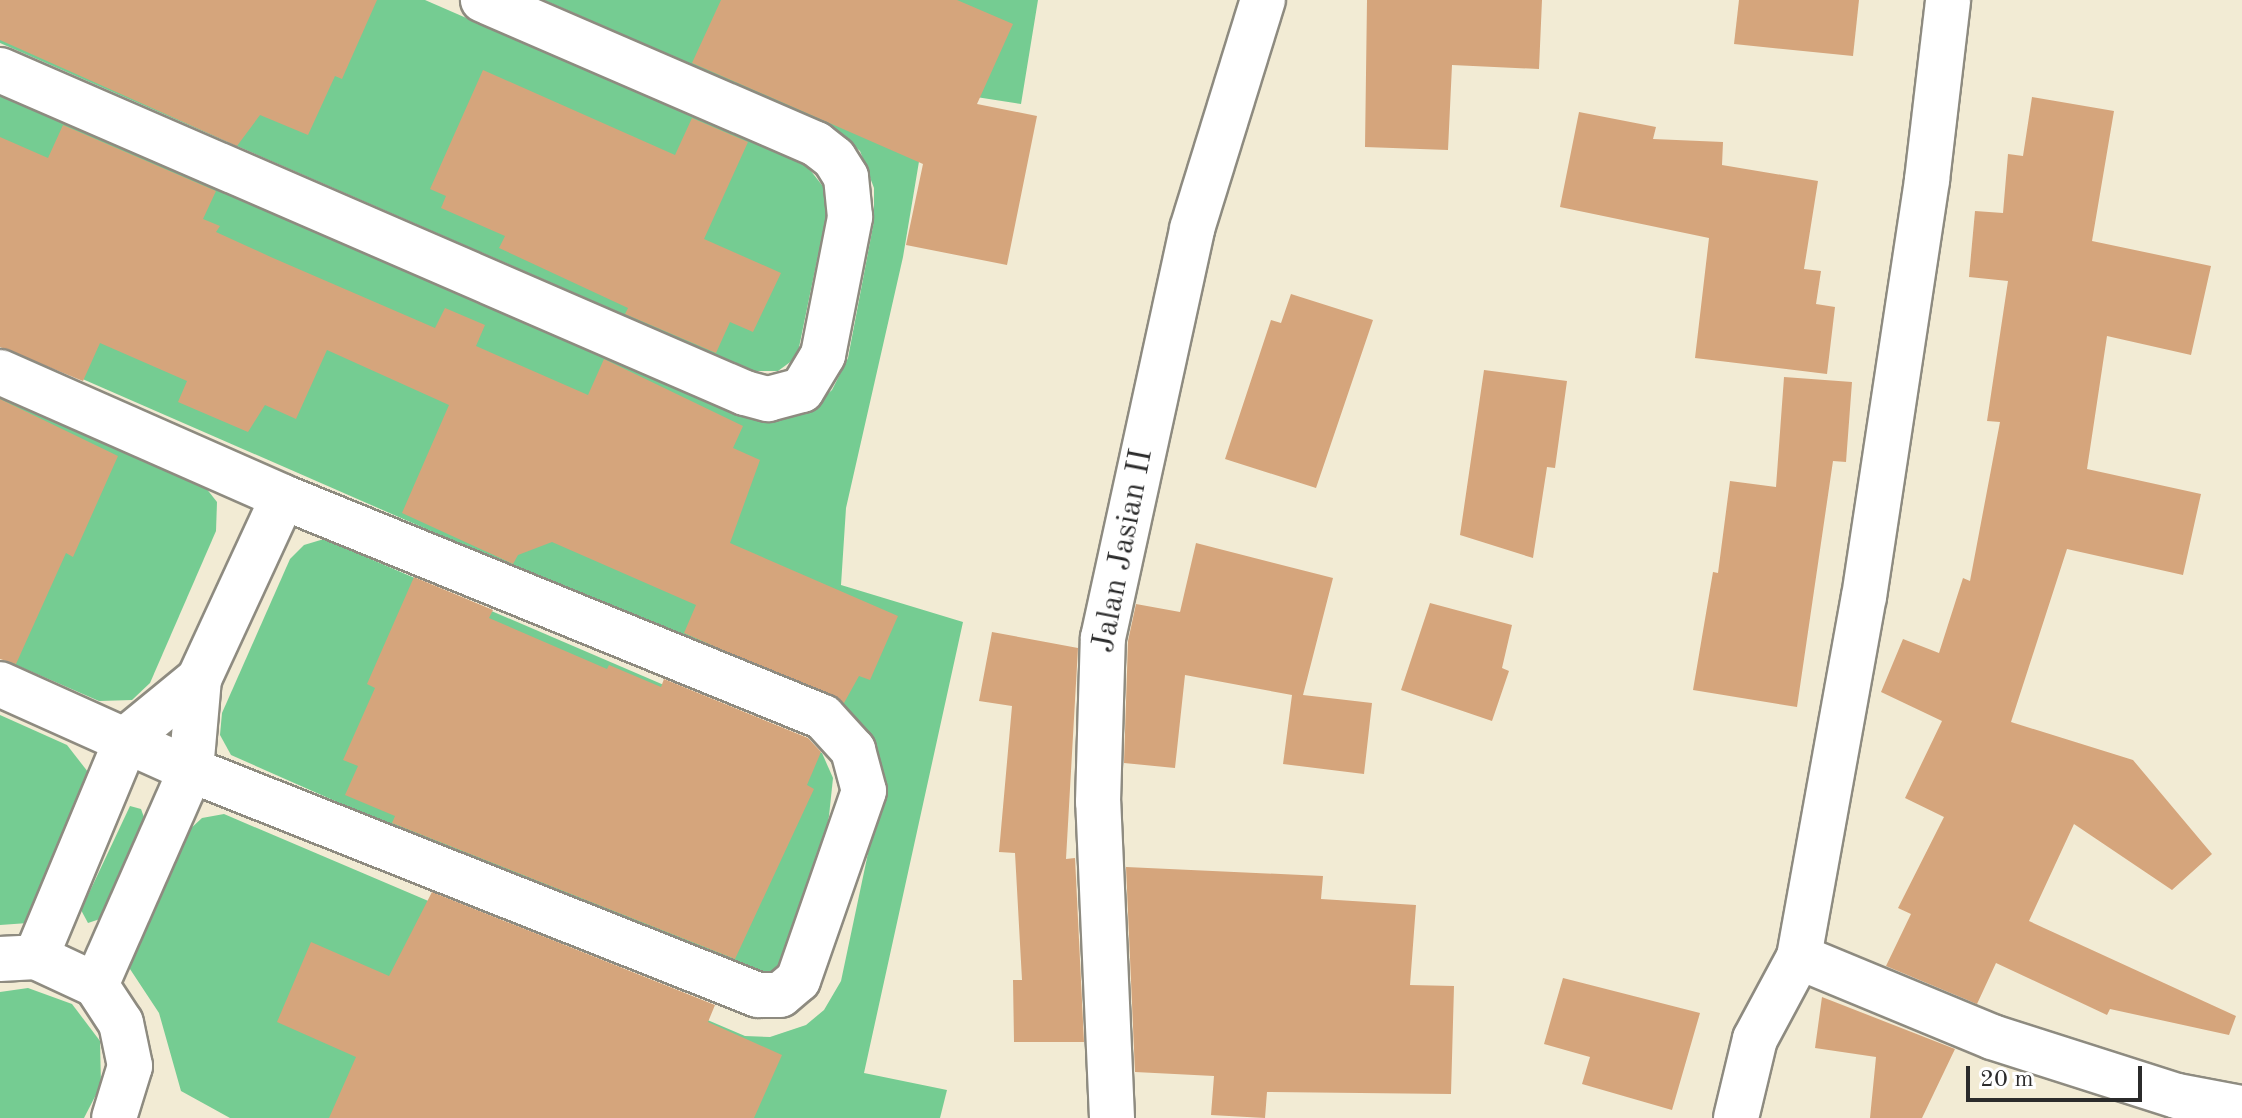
<!DOCTYPE html>
<style>
body{margin:0}
#map{position:relative;width:2242px;height:1118px;overflow:hidden;background:#f2ebd4;font-family:"Old Standard TT",serif}
div>[style]{position:absolute}
[style*='--x']{left:calc(var(--x)*1px);top:calc(var(--y)*1px);width:calc(var(--w)*1px);rotate:calc(var(--a)*1deg)}
.green>*{inset:0;background:#75cc92}
.building>*{inset:0;background:#d5a57c}
.roads{filter:drop-shadow(2px 0 #8e8b80) drop-shadow(-2px 0 #8e8b80) drop-shadow(0 2px #8e8b80) drop-shadow(0 -2px #8e8b80)}
.minor>*{height:44px;margin:-22px;padding:0 22px;transform-origin:22px;border-radius:22px;background:#fff}
span{translate:-50% -50%;white-space:nowrap;text-align:center;line-height:1.15;-webkit-text-stroke:8px #fff;paint-order:stroke}
.street-label{font-size:32px;color:#2b2b2b}
.scale{position:absolute;left:1966px;top:1066px;width:176px;height:36px;box-sizing:border-box;border:4px solid #2b2b2b;border-top:0;padding-left:10px;font-size:24px;line-height:28px;white-space:nowrap;color:#2b2b2b;-webkit-text-stroke:6px #fff;paint-order:stroke}
</style>
<div id="map">
<div class="green">
<i style="clip-path:polygon(0 0,425px 0,807px 166px,825px 189px,827px 212px,797px 357px,778px 371px,754px 371px,0 43px)"></i>
<i style="clip-path:polygon(544px 0,1038px 0,1021px 104px,931px 90px,903px 257px,846px 508px,841px 585px,963px 622px,864px 1073px,947px 1090px,940px 1118px,230px 1118px,181px 1091px,159px 1013px,128px 966px,188px 831px,202px 818px,224px 814px,745px 1036px,770px 1037px,806px 1025px,824px 1010px,841px 981px,882px 787px,871px 735px,850px 714px,0 343px,0 96px,734px 414px,767px 421px,807px 412px,832px 390px,848px 358px,874px 221px,874px 188px,860px 151px,826px 123px)"></i>
<i style="clip-path:polygon(0 395px,202px 483px,217px 502px,216px 531px,150px 683px,132px 700px,99px 701px,0 658px)"></i>
<i style="clip-path:polygon(324px 539px,822px 753px,833px 778px,829px 816px,800px 952px,783px 977px,743px 981px,231px 755px,220px 735px,222px 713px,290px 559px,304px 545px)"></i>
<i style="clip-path:polygon(0 715px,67px 745px,88px 772px,28px 923px,0 925px)"></i>
<i style="clip-path:polygon(130px 806px,141px 809px,145px 820px,100px 919px,88px 923px,81px 910px)"></i>
<i style="clip-path:polygon(28px 988px,72px 1004px,100px 1041px,101px 1085px,84px 1118px,0 1118px,0 992px)"></i>
</div>
<div class="building">
<i style="clip-path:polygon(0 0,377px 0,342px 79px,335px 76px,308px 135px,260px 115px,237px 146px,0 40px)"></i>
<i style="clip-path:polygon(721px 0,957px 0,1013px 24px,977px 104px,1037px 116px,1007px 265px,906px 245px,923px 164px,692px 63px)"></i>
<i style="clip-path:polygon(1367px 0,1542px 0,1539px 69px,1452px 65px,1448px 150px,1365px 147px)"></i>
<i style="clip-path:polygon(1739px 0,1859px 0,1853px 56px,1734px 44px)"></i>
<i style="clip-path:polygon(483px 70px,675px 155px,692px 118px,748px 142px,704px 239px,781px 273px,753px 332px,730px 322px,716px 353px,625px 314px,628px 308px,499px 248px,505px 236px,441px 208px,446px 196px,430px 189px)"></i>
<i style="clip-path:polygon(2032px 97px,2114px 111px,2092px 241px,2211px 266px,2191px 355px,2107px 336px,2087px 469px,2201px 494px,2183px 575px,2067px 549px,2011px 722px,2133px 760px,2212px 854px,2172px 890px,2074px 824px,2029px 921px,2236px 1016px,2229px 1035px,2110px 1009px,2107px 1015px,1996px 963px,1977px 1004px,1886px 966px,1911px 914px,1898px 908px,1944px 817px,1905px 798px,1942px 721px,1881px 692px,1903px 639px,1939px 653px,1963px 578px,1970px 581px,2000px 422px,1987px 421px,2008px 281px,1969px 277px,1975px 211px,2003px 213px,2008px 154px,2023px 156px)"></i>
<i style="clip-path:polygon(1579px 112px,1656px 127px,1653px 139px,1723px 142px,1722px 165px,1818px 181px,1804px 269px,1821px 271px,1816px 304px,1835px 307px,1827px 374px,1695px 358px,1709px 238px,1560px 207px)"></i>
<i style="clip-path:polygon(63px 125px,216px 191px,203px 219px,220px 226px,216px 232px,273px 258px,435px 328px,445px 308px,485px 325px,476px 346px,588px 395px,604px 359px,743px 426px,733px 448px,760px 460px,730px 543px,898px 616px,870px 680px,859px 676px,844px 703px,684px 633px,696px 605px,552px 542px,518px 555px,513px 564px,402px 513px,449px 405px,327px 350px,296px 419px,265px 405px,248px 432px,178px 402px,187px 381px,100px 343px,83px 381px,0 347px,0 137px,48px 158px)"></i>
<i style="clip-path:polygon(1291px 294px,1373px 320px,1316px 488px,1225px 459px,1271px 320px,1281px 323px)"></i>
<i style="clip-path:polygon(1484px 370px,1567px 381px,1555px 468px,1547px 467px,1533px 558px,1460px 535px)"></i>
<i style="clip-path:polygon(1784px 377px,1852px 382px,1846px 462px,1833px 461px,1797px 707px,1693px 690px,1713px 572px,1718px 573px,1730px 481px,1776px 487px)"></i>
<i style="clip-path:polygon(0 399px,118px 456px,73px 557px,66px 553px,16px 664px,0 659px)"></i>
<i style="clip-path:polygon(1196px 543px,1333px 578px,1303px 695px,1372px 703px,1364px 774px,1283px 764px,1292px 695px,1185px 675px,1175px 768px,1124px 763px,1128px 641px,1136px 604px,1180px 612px)"></i>
<i style="clip-path:polygon(414px 577px,493px 610px,489px 618px,607px 669px,609px 665px,661px 687px,664px 679px,808px 738px,821px 752px,807px 785px,814px 789px,735px 959px,392px 823px,395px 816px,345px 795px,358px 766px,343px 760px,375px 688px,367px 684px)"></i>
<i style="clip-path:polygon(1430px 603px,1512px 625px,1502px 668px,1509px 671px,1492px 721px,1401px 690px)"></i>
<i style="clip-path:polygon(992px 632px,1078px 648px,1066px 859px,1075px 858px,1084px 1042px,1014px 1042px,1013px 980px,1022px 980px,1015px 853px,999px 852px,1012px 706px,979px 701px)"></i>
<i style="clip-path:polygon(1126px 867px,1323px 876px,1321px 899px,1416px 905px,1410px 985px,1454px 986px,1451px 1094px,1267px 1092px,1265px 1118px,1211px 1115px,1214px 1076px,1135px 1072px)"></i>
<i style="clip-path:polygon(432px 892px,715px 1005px,708px 1022px,782px 1055px,754px 1118px,329px 1118px,356px 1057px,277px 1022px,311px 942px,389px 976px)"></i>
<i style="clip-path:polygon(1563px 978px,1700px 1013px,1672px 1110px,1582px 1084px,1590px 1057px,1544px 1044px)"></i>
<i style="clip-path:polygon(1822px 997px,1955px 1049px,1922px 1118px,1870px 1118px,1876px 1057px,1815px 1048px)"></i>
</div>
<div class="roads">
<div class="minor">
<i style="--x:0;--y:70;--w:812;--a:23.44"></i>
<i style="--x:745;--y:393;--w:24;--a:15"></i>
<i style="--x:768;--y:399;--w:35;--a:-15"></i>
<i style="--x:802;--y:390;--w:41;--a:-59"></i>
<i style="--x:823;--y:355;--w:141;--a:-78.9"></i>
<i style="--x:850;--y:217;--w:40;--a:-95.7"></i>
<i style="--x:846;--y:177;--w:22;--a:-122"></i>
<i style="--x:834;--y:158;--w:23;--a:-142"></i>
<i style="--x:816;--y:144;--w:363;--a:-156.6"></i>
<i style="--x:0;--y:372;--w:309;--a:23.8"></i>
<i style="--x:283;--y:497;--w:583;--a:22.17"></i>
<i style="--x:823;--y:717;--w:45;--a:47.7"></i>
<i style="--x:853;--y:750;--w:42;--a:75"></i>
<i style="--x:864;--y:791;--w:200;--a:109.2"></i>
<i style="--x:798;--y:980;--w:23;--a:140"></i>
<i style="--x:780;--y:995;--w:22;--a:180"></i>
<i style="--x:758;--y:995;--w:610;--a:-158.36"></i>
<i style="--x:191;--y:770;--w:209;--a:-155.8"></i>
<i style="--x:36;--y:957;--w:237;--a:-67.4"></i>
<i style="--x:127;--y:738;--w:93;--a:-39.3"></i>
<i style="--x:1799;--y:957;--w:209;--a:22.5"></i>
<i style="--x:1992;--y:1037;--w:194;--a:17.7"></i>
<i style="--x:2177;--y:1096;--w:66;--a:10.5"></i>
<i style="--x:0;--y:959;--w:36;--a:-3"></i>
<i style="--x:36;--y:957;--w:66;--a:25"></i>
<i style="--x:96;--y:985;--w:45;--a:56.7"></i>
<i style="--x:121;--y:1023;--w:44;--a:78.2"></i>
<i style="--x:130;--y:1066;--w:54;--a:107.1"></i>
<i style="--x:96;--y:985;--w:235;--a:-66.2"></i>
<i style="--x:191;--y:770;--w:91;--a:-85"></i>
<i style="--x:199;--y:679;--w:200;--a:-65.2"></i>
<i style="--x:1112;--y:1118;--w:316;--a:-92.5"></i>
<i style="--x:1098;--y:802;--w:164;--a:-88.3"></i>
<i style="--x:1103;--y:638;--w:419;--a:-77.7"></i>
<i style="--x:1192;--y:229;--w:240;--a:-72.8"></i>
<i style="--x:1736;--y:1118;--w:81;--a:-76.5"></i>
<i style="--x:1755;--y:1039;--w:93;--a:-61.8"></i>
<i style="--x:1799;--y:957;--w:366;--a:-79.8"></i>
<i style="--x:1864;--y:597;--w:422;--a:-81.4"></i>
<i style="--x:1927;--y:180;--w:181;--a:-83.3"></i>
</div>
</div>
<div class="street-label">
<span style="left:1124px;top:551px;rotate:-79deg">Jalan Jasian II</span>
</div>
<div class="scale">20 m</div>
</div>
